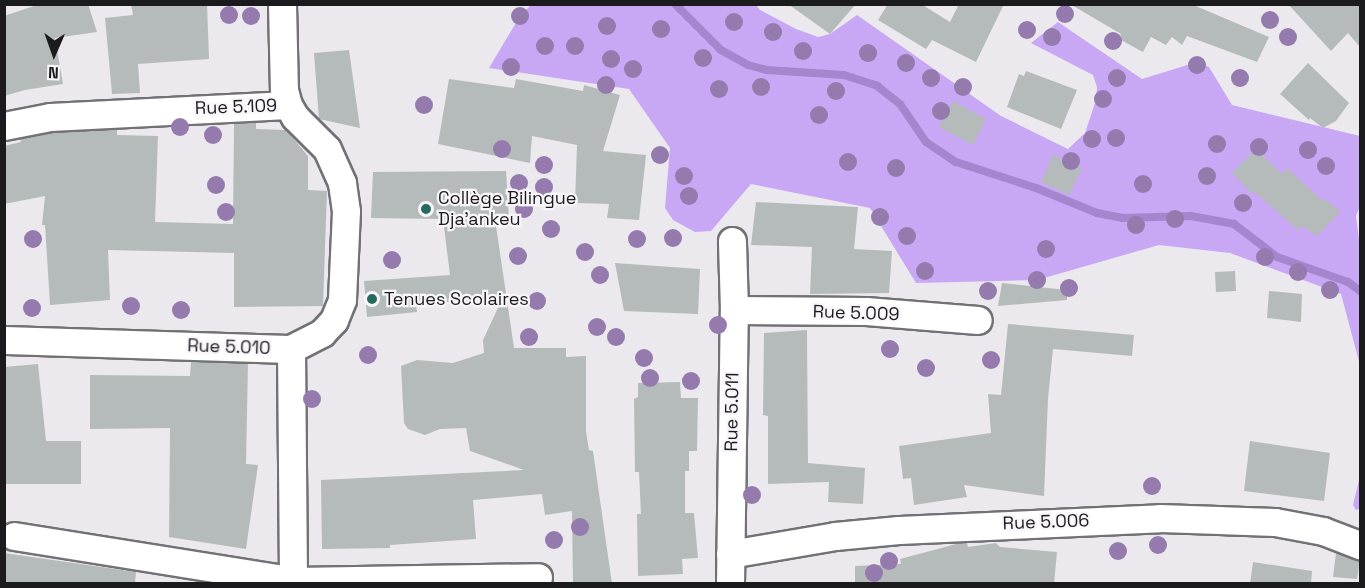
<!DOCTYPE html>
<meta charset="utf-8">
<style>
body{margin:0}
#map{position:relative;width:1365px;height:588px;overflow:hidden;background:#ebe9ee;font-family:"Space Grotesk",sans-serif}
div>[style]{position:absolute}
[style*='--x']{left:calc(var(--x)*1px);top:calc(var(--y)*1px);width:calc(var(--w)*1px);rotate:calc(var(--a)*1deg)}
.green>*{inset:0;background:#c8a7f4}
.stream>*{height:8px;margin:-4px;padding:0 4px;transform-origin:4px;border-radius:4px;background:#a685cf}
.building>*{inset:0;background:#b5bbba}
.roads{filter:drop-shadow(2px 0 #727175) drop-shadow(-2px 0 #727175) drop-shadow(0 2px #727175) drop-shadow(0 -2px #727175)}
.minor>*{height:27px;margin:-13.5px;padding:0 13.5px;transform-origin:13.5px;border-radius:13.5px;background:#fff}
.trees>*{width:18px;height:18px;margin:-9px;border-radius:50%;background:#947aad}
.dots>*{width:16px;height:16px;translate:-50% -50%;box-sizing:border-box;border:3px solid #f8f6fb;border-radius:50%}
span{translate:-50% -50%;white-space:nowrap;text-align:center;line-height:1.15;-webkit-text-stroke:4.5px #f8f6fb;paint-order:stroke}
.street-label{font-size:18px;color:#1b1a1c}
.poi-label{font-size:18px;color:#1b1a1c}
.left{translate:0 -50%;text-align:left}
.frame{position:absolute;inset:0;border:6px solid #1b1a1c;pointer-events:none}
.north{position:absolute;left:24px;top:24px;width:60px;height:60px;-webkit-text-stroke:4px #f8f6fb;paint-order:stroke;rotate:182deg;font-size:16px;font-weight:700;line-height:24px;text-align:center;color:#1b1a1c}
.north::after{content:'';display:block;margin:auto;width:21px;height:27px;background:#1b1a1c;clip-path:polygon(50% 0,100% 100%,50% 72%,0 100%)}
</style>
<div id="map">
<div class="green">
<i style="clip-path:polygon(531px 5px,756px 5px,760px 10px,796px 29px,818px 37px,830px 34px,857px 15px,1001px 116px,1068px 149px,1085px 133px,1096px 100px,1097px 87px,1093px 75px,1031px 43px,1058px 22px,1142px 79px,1197px 62px,1209px 67px,1232px 105px,1360px 136px,1360px 206px,1356px 216px,1360px 248px,1360px 365px,1341px 294px,1230px 253px,1159px 245px,1037px 280px,916px 283px,870px 208px,751px 184px,711px 231px,695px 232px,673px 220px,665px 208px,670px 148px,629px 89px,489px 68px,520px 16px)"></i>
<i style="clip-path:polygon(1360px 476px,1360px 509px,1356px 510px,1353px 505px)"></i>
</div>
<div class="stream">
<i style="--x:675;--y:4;--w:65;--a:45"></i>
<i style="--x:721;--y:50;--w:31;--a:29"></i>
<i style="--x:748;--y:65;--w:20;--a:15"></i>
<i style="--x:767;--y:70;--w:77;--a:3.7"></i>
<i style="--x:844;--y:75;--w:35;--a:18"></i>
<i style="--x:877;--y:86;--w:29;--a:38"></i>
<i style="--x:900;--y:104;--w:46;--a:55.6"></i>
<i style="--x:926;--y:142;--w:36;--a:34"></i>
<i style="--x:956;--y:162;--w:84;--a:18"></i>
<i style="--x:1036;--y:188;--w:66;--a:22.3"></i>
<i style="--x:1097;--y:213;--w:25;--a:11"></i>
<i style="--x:1122;--y:218;--w:69;--a:-1.7"></i>
<i style="--x:1191;--y:216;--w:44;--a:10.5"></i>
<i style="--x:1234;--y:224;--w:54;--a:37.5"></i>
<i style="--x:1277;--y:257;--w:75;--a:19.4"></i>
<i style="--x:1348;--y:282;--w:15;--a:37"></i>
</div>
<div class="building">
<i style="clip-path:polygon(40px 4px,88px 4px,97px 32px,55px 38px,63px 84px,25px 90px,4px 96px,4px 16px)"></i>
<i style="clip-path:polygon(131px 4px,207px 4px,209px 59px,138px 64px,140px 93px,112px 94px,105px 18px,133px 15px)"></i>
<i style="clip-path:polygon(788px 4px,856px 4px,830px 34px)"></i>
<i style="clip-path:polygon(888px 4px,921px 4px,950px 22px,959px 4px,1004px 4px,976px 62px,932px 40px,926px 49px,878px 20px)"></i>
<i style="clip-path:polygon(1070px 4px,1191px 4px,1269px 37px,1257px 62px,1187px 36px,1182px 45px,1172px 37px,1166px 45px,1151px 37px,1143px 52px,1119px 39px,1121px 34px)"></i>
<i style="clip-path:polygon(1288px 4px,1360px 4px,1360px 47px,1348px 33px,1331px 51px)"></i>
<i style="clip-path:polygon(349px 50px,360px 128px,319px 119px,314px 53px)"></i>
<i style="clip-path:polygon(1308px 63px,1349px 103px,1336px 121px,1323px 128px,1310px 118px,1309px 120px,1280px 94px)"></i>
<i style="clip-path:polygon(1026px 71px,1077px 90px,1061px 129px,1007px 107px,1019px 74px,1024px 76px)"></i>
<i style="clip-path:polygon(449px 79px,514px 88px,516px 79px,583px 91px,584px 85px,620px 95px,603px 151px,646px 155px,639px 220px,607px 218px,609px 204px,575px 203px,577px 145px,532px 136px,530px 163px,438px 144px)"></i>
<i style="clip-path:polygon(953px 101px,986px 119px,973px 145px,939px 127px)"></i>
<i style="clip-path:polygon(234px 123px,256px 123px,256px 129px,286px 130px,308px 156px,308px 190px,327px 191px,323px 306px,234px 307px,234px 253px,108px 250px,110px 300px,50px 305px,45px 225px,42px 225px,45px 196px,4px 204px,4px 146px,21px 142px,20px 139px,52px 133px,117px 129px,117px 135px,158px 136px,155px 222px,233px 224px)"></i>
<i style="clip-path:polygon(1256px 149px,1282px 174px,1287px 168px,1323px 201px,1325px 199px,1340px 212px,1317px 236px,1302px 226px,1298px 230px,1255px 192px,1252px 194px,1232px 173px)"></i>
<i style="clip-path:polygon(1053px 155px,1082px 168px,1069px 195px,1041px 182px)"></i>
<i style="clip-path:polygon(506px 171px,509px 219px,495px 219px,514px 348px,566px 348px,566px 357px,586px 356px,586px 431px,589px 450px,593px 451px,612px 584px,573px 584px,572px 511px,545px 515px,542px 494px,473px 500px,476px 539px,390px 545px,390px 548px,322px 549px,321px 480px,524px 470px,470px 451px,466px 428px,440px 429px,425px 435px,408px 429px,404px 423px,401px 366px,417px 360px,453px 363px,484px 353px,483px 340px,503px 297px,416px 305px,417px 312px,367px 317px,364px 281px,450px 275px,443px 219px,371px 218px,373px 172px)"></i>
<i style="clip-path:polygon(756px 202px,858px 207px,854px 249px,892px 251px,889px 293px,810px 294px,812px 247px,751px 245px)"></i>
<i style="clip-path:polygon(615px 263px,700px 269px,698px 314px,624px 311px)"></i>
<i style="clip-path:polygon(1235px 271px,1236px 291px,1216px 292px,1215px 272px)"></i>
<i style="clip-path:polygon(1002px 283px,1067px 290px,1067px 300px,998px 306px)"></i>
<i style="clip-path:polygon(1269px 291px,1302px 294px,1301px 322px,1267px 318px)"></i>
<i style="clip-path:polygon(1008px 324px,1134px 335px,1132px 356px,1053px 349px,1048px 399px,1044px 496px,964px 485px,967px 497px,914px 505px,911px 478px,903px 479px,899px 446px,991px 433px,988px 394px,1001px 395px)"></i>
<i style="clip-path:polygon(807px 330px,808px 463px,865px 468px,863px 504px,828px 502px,829px 482px,768px 484px,768px 416px,763px 415px,764px 333px)"></i>
<i style="clip-path:polygon(191px 362px,248px 363px,246px 464px,258px 465px,246px 549px,169px 537px,170px 428px,90px 429px,90px 375px,190px 376px)"></i>
<i style="clip-path:polygon(38px 364px,46px 441px,81px 441px,81px 484px,4px 484px,4px 367px)"></i>
<i style="clip-path:polygon(680px 382px,681px 398px,698px 398px,697px 451px,689px 451px,689px 471px,685px 471px,685px 513px,694px 513px,698px 558px,682px 559px,683px 574px,638px 576px,637px 514px,641px 514px,639px 472px,635px 472px,634px 399px,638px 397px,638px 383px)"></i>
<i style="clip-path:polygon(1250px 441px,1330px 453px,1324px 501px,1244px 491px)"></i>
<i style="clip-path:polygon(960px 543px,967px 543px,968px 547px,996px 543px,1000px 547px,1057px 552px,1054px 584px,855px 584px,855px 566px,901px 564px,900px 559px)"></i>
<i style="clip-path:polygon(4px 553px,136px 572px,135px 584px,4px 584px)"></i>
<i style="clip-path:polygon(1336px 553px,1360px 560px,1357px 579px,1333px 577px)"></i>
<i style="clip-path:polygon(1253px 562px,1312px 571px,1311px 584px,1250px 584px)"></i>
</div>
<div class="roads">
<div class="minor">
<i style="--x:282;--y:4;--w:86;--a:88.7"></i>
<i style="--x:284;--y:90;--w:16;--a:75"></i>
<i style="--x:4;--y:126;--w:47;--a:-11.1"></i>
<i style="--x:50;--y:117;--w:238;--a:-2.9"></i>
<i style="--x:288;--y:105;--w:14;--a:60"></i>
<i style="--x:295;--y:117;--w:45;--a:45"></i>
<i style="--x:327;--y:149;--w:37;--a:66"></i>
<i style="--x:342;--y:183;--w:28;--a:82"></i>
<i style="--x:346;--y:211;--w:89;--a:92.6"></i>
<i style="--x:342;--y:300;--w:22;--a:112"></i>
<i style="--x:334;--y:320;--w:18;--a:133"></i>
<i style="--x:322;--y:333;--w:35;--a:153"></i>
<i style="--x:734;--y:310;--w:132;--a:0.4"></i>
<i style="--x:866;--y:311;--w:112;--a:4.6"></i>
<i style="--x:4;--y:340;--w:287;--a:1.8"></i>
<i style="--x:291;--y:349;--w:235;--a:89.5"></i>
<i style="--x:14;--y:536;--w:284;--a:9.1"></i>
<i style="--x:294;--y:581;--w:244;--a:-0.9"></i>
<i style="--x:730;--y:554;--w:107;--a:-9.7"></i>
<i style="--x:835;--y:536;--w:64;--a:-5.4"></i>
<i style="--x:899;--y:530;--w:261;--a:-2.6"></i>
<i style="--x:1160;--y:518;--w:115;--a:2"></i>
<i style="--x:1275;--y:522;--w:49;--a:10.6"></i>
<i style="--x:1323;--y:531;--w:40;--a:21"></i>
<i style="--x:730;--y:584;--w:274;--a:-89.2"></i>
<i style="--x:734;--y:310;--w:69;--a:-91.7"></i>
</div>
</div>
<div class="trees">
<i style="left:1065px;top:14px"></i>
<i style="left:229px;top:15px"></i>
<i style="left:251px;top:16px"></i>
<i style="left:520px;top:16px"></i>
<i style="left:1270px;top:20px"></i>
<i style="left:734px;top:22px"></i>
<i style="left:607px;top:26px"></i>
<i style="left:661px;top:29px"></i>
<i style="left:1027px;top:30px"></i>
<i style="left:773px;top:32px"></i>
<i style="left:1052px;top:37px"></i>
<i style="left:1288px;top:37px"></i>
<i style="left:1113px;top:41px"></i>
<i style="left:545px;top:46px"></i>
<i style="left:575px;top:46px"></i>
<i style="left:803px;top:51px"></i>
<i style="left:868px;top:53px"></i>
<i style="left:703px;top:58px"></i>
<i style="left:611px;top:59px"></i>
<i style="left:906px;top:63px"></i>
<i style="left:1197px;top:65px"></i>
<i style="left:511px;top:67px"></i>
<i style="left:633px;top:69px"></i>
<i style="left:931px;top:78px"></i>
<i style="left:1117px;top:78px"></i>
<i style="left:1240px;top:78px"></i>
<i style="left:606px;top:85px"></i>
<i style="left:761px;top:87px"></i>
<i style="left:963px;top:87px"></i>
<i style="left:719px;top:89px"></i>
<i style="left:836px;top:91px"></i>
<i style="left:1103px;top:99px"></i>
<i style="left:424px;top:105px"></i>
<i style="left:941px;top:111px"></i>
<i style="left:819px;top:115px"></i>
<i style="left:180px;top:127px"></i>
<i style="left:213px;top:135px"></i>
<i style="left:1116px;top:138px"></i>
<i style="left:1092px;top:139px"></i>
<i style="left:1217px;top:144px"></i>
<i style="left:1259px;top:147px"></i>
<i style="left:502px;top:149px"></i>
<i style="left:1308px;top:150px"></i>
<i style="left:660px;top:155px"></i>
<i style="left:1071px;top:161px"></i>
<i style="left:848px;top:162px"></i>
<i style="left:544px;top:165px"></i>
<i style="left:1326px;top:166px"></i>
<i style="left:896px;top:168px"></i>
<i style="left:684px;top:176px"></i>
<i style="left:1207px;top:176px"></i>
<i style="left:519px;top:183px"></i>
<i style="left:1143px;top:184px"></i>
<i style="left:216px;top:185px"></i>
<i style="left:544px;top:187px"></i>
<i style="left:689px;top:196px"></i>
<i style="left:1243px;top:203px"></i>
<i style="left:524px;top:209px"></i>
<i style="left:226px;top:212px"></i>
<i style="left:880px;top:217px"></i>
<i style="left:1175px;top:219px"></i>
<i style="left:1136px;top:225px"></i>
<i style="left:551px;top:229px"></i>
<i style="left:907px;top:236px"></i>
<i style="left:673px;top:238px"></i>
<i style="left:33px;top:239px"></i>
<i style="left:637px;top:239px"></i>
<i style="left:1046px;top:249px"></i>
<i style="left:585px;top:252px"></i>
<i style="left:518px;top:256px"></i>
<i style="left:1265px;top:257px"></i>
<i style="left:392px;top:260px"></i>
<i style="left:925px;top:271px"></i>
<i style="left:1298px;top:272px"></i>
<i style="left:600px;top:275px"></i>
<i style="left:1037px;top:280px"></i>
<i style="left:1069px;top:288px"></i>
<i style="left:1330px;top:290px"></i>
<i style="left:988px;top:291px"></i>
<i style="left:537px;top:301px"></i>
<i style="left:131px;top:306px"></i>
<i style="left:32px;top:308px"></i>
<i style="left:181px;top:310px"></i>
<i style="left:718px;top:325px"></i>
<i style="left:597px;top:327px"></i>
<i style="left:529px;top:337px"></i>
<i style="left:616px;top:337px"></i>
<i style="left:890px;top:349px"></i>
<i style="left:368px;top:355px"></i>
<i style="left:644px;top:358px"></i>
<i style="left:991px;top:360px"></i>
<i style="left:926px;top:368px"></i>
<i style="left:650px;top:378px"></i>
<i style="left:691px;top:381px"></i>
<i style="left:312px;top:399px"></i>
<i style="left:1152px;top:486px"></i>
<i style="left:752px;top:495px"></i>
<i style="left:580px;top:527px"></i>
<i style="left:554px;top:540px"></i>
<i style="left:1158px;top:545px"></i>
<i style="left:1118px;top:551px"></i>
<i style="left:889px;top:561px"></i>
<i style="left:874px;top:573px"></i>
</div>
<div class="dots">
<i style="left:426px;top:209px;background:#246a5e"></i>
<i style="left:372px;top:299px;background:#246a5e"></i>
</div>
<div class="street-label">
<span style="left:236px;top:107px;rotate:-2deg">Rue 5.109</span>
<span style="left:856px;top:313px;rotate:2deg">Rue 5.009</span>
<span style="left:229px;top:347px;rotate:2deg">Rue 5.010</span>
<span style="left:732px;top:412px;rotate:-89deg">Rue 5.011</span>
<span style="left:1046px;top:522px;rotate:-2deg">Rue 5.006</span>
</div>
<div class="poi-label">
<span class="left" style="left:438px;top:209px">Collège Bilingue<br>Dja'ankeu</span>
<span class="left" style="left:384px;top:299px">Tenues Scolaires</span>
</div>
<div class="frame"></div>
<div class="north">N</div>
</div>
